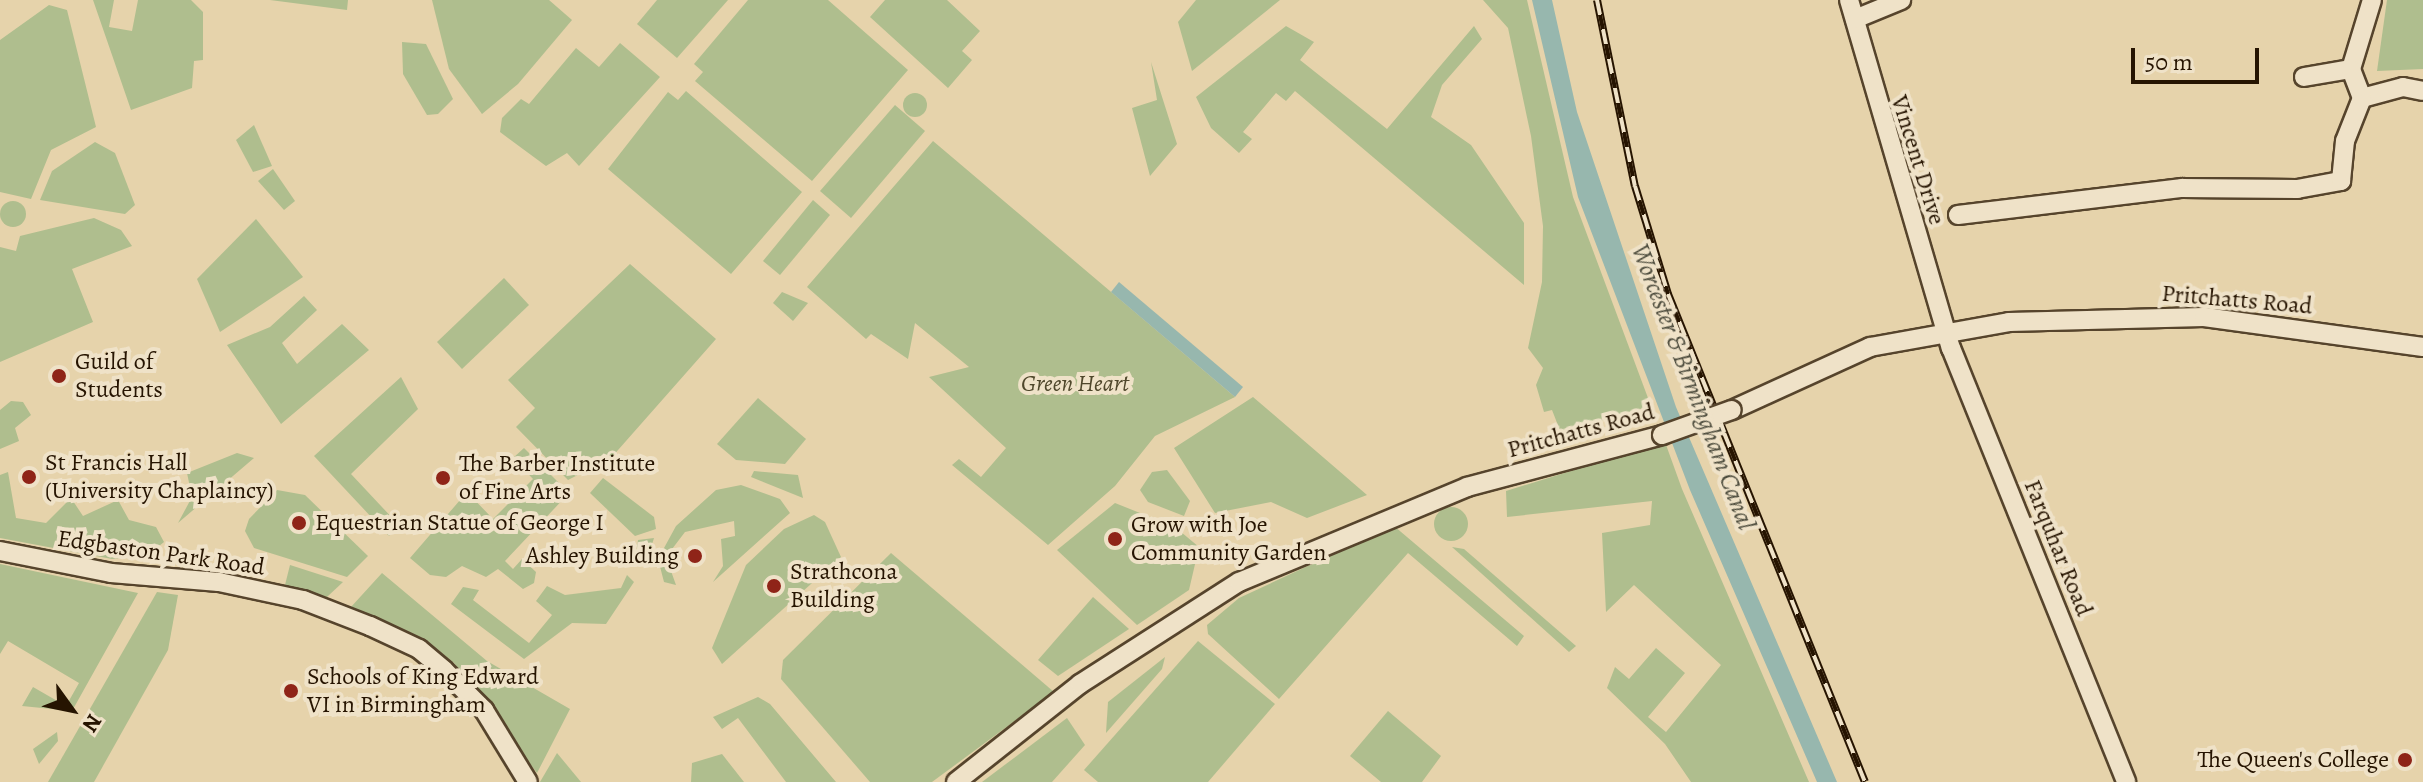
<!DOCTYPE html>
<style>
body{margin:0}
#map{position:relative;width:2423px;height:782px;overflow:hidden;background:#e6d3ab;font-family:Alegreya,serif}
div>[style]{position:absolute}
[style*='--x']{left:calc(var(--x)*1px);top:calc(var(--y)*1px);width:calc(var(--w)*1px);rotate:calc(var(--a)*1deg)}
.green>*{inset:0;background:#afbe8e}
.round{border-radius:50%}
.water>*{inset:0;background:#97b7ae}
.roads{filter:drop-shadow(2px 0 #56442c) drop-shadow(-2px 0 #56442c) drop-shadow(0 2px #56442c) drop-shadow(0 -2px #56442c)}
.minor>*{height:18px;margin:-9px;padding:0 9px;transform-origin:9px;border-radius:9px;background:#efe2c8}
.rail>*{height:8px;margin-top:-4px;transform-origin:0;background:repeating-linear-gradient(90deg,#efe2c8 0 15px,#261401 0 30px);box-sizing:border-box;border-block:2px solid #261401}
.bridges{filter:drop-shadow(2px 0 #56442c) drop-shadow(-2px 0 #56442c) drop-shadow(0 2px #56442c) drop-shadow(0 -2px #56442c)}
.minor-bridge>*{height:18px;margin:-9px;padding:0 9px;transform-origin:9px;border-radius:9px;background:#efe2c8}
.dots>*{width:22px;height:22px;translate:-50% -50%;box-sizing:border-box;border:4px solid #efe2c8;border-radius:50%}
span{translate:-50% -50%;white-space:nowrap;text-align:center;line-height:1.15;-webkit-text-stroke:8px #efe2c8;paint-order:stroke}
.street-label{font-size:24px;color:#261401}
.poi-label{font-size:24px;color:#261401}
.left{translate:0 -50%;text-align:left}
.right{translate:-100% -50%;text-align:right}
.park-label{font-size:24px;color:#4f472b;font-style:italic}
.water-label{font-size:26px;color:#4e4d3e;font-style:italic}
.north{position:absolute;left:32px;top:670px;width:80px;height:80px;-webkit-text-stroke:6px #efe2c8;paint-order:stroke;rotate:123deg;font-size:22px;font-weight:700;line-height:32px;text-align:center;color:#261401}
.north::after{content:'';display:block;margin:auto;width:28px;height:36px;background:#261401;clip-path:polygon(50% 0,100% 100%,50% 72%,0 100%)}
.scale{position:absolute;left:2131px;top:48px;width:128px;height:36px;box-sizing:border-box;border:4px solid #261401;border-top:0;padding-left:10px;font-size:24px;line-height:28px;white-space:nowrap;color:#261401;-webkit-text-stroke:6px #efe2c8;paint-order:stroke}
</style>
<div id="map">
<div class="green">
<i style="clip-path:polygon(93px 0,114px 0,109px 27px,132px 31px,138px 0,191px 0,203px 12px,203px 60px,194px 61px,192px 88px,131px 110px)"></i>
<i style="clip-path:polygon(270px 0,348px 0,347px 10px)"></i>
<i style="clip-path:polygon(432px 0,549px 0,572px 20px,518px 84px,482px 114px,449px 69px)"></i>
<i style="clip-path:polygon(657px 0,728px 0,677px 58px,637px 24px)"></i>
<i style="clip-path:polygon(748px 0,828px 0,908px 70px,812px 181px,695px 81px,703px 72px,694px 64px)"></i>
<i style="clip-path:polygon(885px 0,947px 0,980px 31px,962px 51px,972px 60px,948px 88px,870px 17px)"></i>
<i style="clip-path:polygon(1196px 0,1280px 0,1192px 71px,1178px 22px)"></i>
<i style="clip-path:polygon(1483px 0,1527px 0,1573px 197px,1651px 406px,1561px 433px,1552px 410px,1544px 412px,1536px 385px,1543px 368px,1528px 348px,1542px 282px,1543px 226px,1531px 136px,1508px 28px)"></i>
<i style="clip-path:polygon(2387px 0,2423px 0,2423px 69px,2377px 71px)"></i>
<i style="clip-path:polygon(49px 5px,67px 10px,96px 127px,51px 150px,31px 199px,0 192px,0 40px)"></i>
<i style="clip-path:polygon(1286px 26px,1314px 42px,1300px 60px,1387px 129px,1474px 26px,1482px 39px,1442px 85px,1431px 117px,1471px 145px,1524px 223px,1524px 285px,1295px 91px,1286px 101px,1276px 93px,1243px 132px,1252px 139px,1239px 153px,1211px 128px,1196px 97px)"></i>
<i style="clip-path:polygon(402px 42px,426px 44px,453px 99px,438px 114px,427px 115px,403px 74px)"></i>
<i style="clip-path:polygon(620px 43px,660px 77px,579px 166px,567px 153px,546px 166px,500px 132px,502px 118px,521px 99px,529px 104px,576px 48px,599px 67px)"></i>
<i style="clip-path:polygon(1151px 62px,1177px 144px,1150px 176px,1132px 108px,1157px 100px)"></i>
<i style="clip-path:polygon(686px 91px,802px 192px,731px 274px,608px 169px,668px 92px,678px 100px)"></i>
<i class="round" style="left:903px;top:93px;width:24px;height:24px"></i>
<i style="clip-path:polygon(895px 105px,925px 131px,851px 218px,820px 191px)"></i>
<i style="clip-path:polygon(254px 125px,272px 166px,253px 172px,236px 140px)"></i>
<i style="clip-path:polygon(933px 141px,1235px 397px,1155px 436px,1115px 486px,1048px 545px,952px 465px,959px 459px,981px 477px,1006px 448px,929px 377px,969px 367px,915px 323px,908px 359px,871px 334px,866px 339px,807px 287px)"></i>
<i style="clip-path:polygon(95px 142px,115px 153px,135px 205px,125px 214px,40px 200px,52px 171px)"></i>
<i style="clip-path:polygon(273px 169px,295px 201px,284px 210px,258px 181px)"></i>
<i style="clip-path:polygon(813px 200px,830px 215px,780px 275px,763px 261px)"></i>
<i class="round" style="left:0;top:201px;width:26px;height:26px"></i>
<i style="clip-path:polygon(94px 218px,121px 230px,132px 246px,72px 269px,93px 322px,0 362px,0 247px,16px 251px,20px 236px)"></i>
<i style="clip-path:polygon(256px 219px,303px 277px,220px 332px,197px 279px)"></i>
<i style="clip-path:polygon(630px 264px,716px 339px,611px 458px,568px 480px,516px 427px,535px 408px,508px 380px)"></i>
<i style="clip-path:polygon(504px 278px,529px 305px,462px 369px,437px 342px)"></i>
<i style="clip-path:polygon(782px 292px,808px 303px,793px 321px,773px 303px)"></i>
<i style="clip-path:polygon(304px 296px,317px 310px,282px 343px,297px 364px,342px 324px,369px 350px,281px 424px,227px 345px,270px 327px)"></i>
<i style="clip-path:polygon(401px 377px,418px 409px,351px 474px,397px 523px,389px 536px,314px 456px)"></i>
<i style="clip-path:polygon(1253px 397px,1367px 495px,1307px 518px,1271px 502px,1215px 513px,1174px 448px)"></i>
<i style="clip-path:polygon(758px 398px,806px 439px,785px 464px,736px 460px,717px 444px)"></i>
<i style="clip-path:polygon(11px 401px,23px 402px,31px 415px,15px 428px,19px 441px,0 449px,0 410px)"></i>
<i style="clip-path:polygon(1665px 442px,1682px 489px,1809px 782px,1691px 782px,1665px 744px,1607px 688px,1615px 667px,1629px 679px,1656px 648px,1685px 673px,1648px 717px,1666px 732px,1721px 665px,1634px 585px,1606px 612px,1602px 533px,1650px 525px,1652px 501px,1507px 517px,1506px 491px)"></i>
<i style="clip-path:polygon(524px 448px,569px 493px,505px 561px,513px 569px,522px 559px,536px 572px,534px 583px,523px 589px,498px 569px,486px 577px,462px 566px,446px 577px,430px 575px,410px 558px,467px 492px,493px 519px,533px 479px,513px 458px)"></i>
<i style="clip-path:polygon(237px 453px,254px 458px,178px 523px,192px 497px,187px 473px)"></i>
<i style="clip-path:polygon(1167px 470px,1190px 501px,1184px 516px,1148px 502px,1140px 490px,1152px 472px)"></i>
<i style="clip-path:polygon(754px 471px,798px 475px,803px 498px,751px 477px)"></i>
<i style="clip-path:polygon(8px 472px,16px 518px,46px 523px,71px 498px,83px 516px,118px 500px,129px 520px,156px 527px,164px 542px,148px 555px,112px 559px,0 538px,0 475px)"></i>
<i style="clip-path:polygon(603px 478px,654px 517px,656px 529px,635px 536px,590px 493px)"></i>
<i style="clip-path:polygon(741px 485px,780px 499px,790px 513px,713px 582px,723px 566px,721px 539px,735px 536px,734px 521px,685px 532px,666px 557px,676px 585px,664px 582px,658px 559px,676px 526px,716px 490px)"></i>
<i style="clip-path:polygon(277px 490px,305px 495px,368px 556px,347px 577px,254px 548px,245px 531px,249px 519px)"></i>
<i style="clip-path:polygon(1115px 503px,1175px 527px,1199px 547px,1189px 590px,1137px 625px,1057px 550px)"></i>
<i class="round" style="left:1434px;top:507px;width:34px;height:34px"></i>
<i style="clip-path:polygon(814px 515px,825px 522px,841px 557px,722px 664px,712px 648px,746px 565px,784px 529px)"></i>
<i style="clip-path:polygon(1394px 526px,1524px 636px,1517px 646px,1408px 553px,1279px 699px,1208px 634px,1207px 625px,1239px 598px)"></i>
<i style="clip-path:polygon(654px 538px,646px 563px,634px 567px,638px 540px)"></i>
<i style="clip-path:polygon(1452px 547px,1464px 549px,1576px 646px,1569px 652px)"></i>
<i style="clip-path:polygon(891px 553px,1054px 692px,932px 782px,870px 782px,781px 679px,783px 660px)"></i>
<i style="clip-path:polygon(0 564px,138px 593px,72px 711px,22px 706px,33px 687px,66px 706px,79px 683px,8px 641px,0 654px)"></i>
<i style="clip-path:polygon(290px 565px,343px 582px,327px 597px,285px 585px)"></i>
<i style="clip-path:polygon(382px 573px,487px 661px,570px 709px,537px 773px,454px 663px,426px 640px,351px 607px)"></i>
<i style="clip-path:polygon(627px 575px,634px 582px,606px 624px,572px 623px,524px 659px,451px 604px,463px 587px,479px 590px,473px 600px,529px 643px,552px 615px,536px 601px,547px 586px,565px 595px,621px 588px)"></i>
<i style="clip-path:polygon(157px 592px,178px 595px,168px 650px,94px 782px,48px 782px)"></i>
<i style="clip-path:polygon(1093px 597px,1129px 629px,1058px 676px,1038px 660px)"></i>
<i style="clip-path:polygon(1198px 641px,1275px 704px,1208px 782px,1098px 782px,1084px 770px)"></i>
<i style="clip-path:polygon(1165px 657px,1162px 669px,1106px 733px,1108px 702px)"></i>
<i style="clip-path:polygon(758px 697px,770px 704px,836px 782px,786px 782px,738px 718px,722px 729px,713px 717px)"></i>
<i style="clip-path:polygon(1388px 711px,1441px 756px,1422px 782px,1381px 782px,1350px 756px)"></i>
<i style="clip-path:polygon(1067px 718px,1085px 745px,1052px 782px,982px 782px)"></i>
<i style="clip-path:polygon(57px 732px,58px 741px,39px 764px,33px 749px)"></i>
<i style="clip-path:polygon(557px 753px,581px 782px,540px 782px)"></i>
<i style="clip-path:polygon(722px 754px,744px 782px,691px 782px,692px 763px)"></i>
</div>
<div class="water">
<i style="clip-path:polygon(1532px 0,1552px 0,1577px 112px,1676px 407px,1837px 782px,1817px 782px,1690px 490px,1578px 197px)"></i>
<i style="clip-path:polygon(1119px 282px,1243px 387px,1235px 397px,1111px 292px)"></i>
</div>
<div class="roads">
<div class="minor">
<i style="--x:1849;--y:0;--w:363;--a:73.7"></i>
<i style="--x:1951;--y:348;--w:468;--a:68"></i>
<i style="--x:1855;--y:19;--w:50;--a:-22.4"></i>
<i style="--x:2304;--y:77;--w:48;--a:-9.7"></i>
<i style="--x:2351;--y:69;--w:72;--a:-73.1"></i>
<i style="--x:2362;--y:98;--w:42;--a:-15"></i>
<i style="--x:2403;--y:87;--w:20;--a:11"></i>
<i style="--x:1958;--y:215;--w:226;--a:-6.9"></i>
<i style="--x:2182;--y:188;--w:115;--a:0.5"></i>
<i style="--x:2297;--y:189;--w:45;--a:-10.3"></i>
<i style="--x:2341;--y:181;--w:40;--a:-84.3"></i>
<i style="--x:2345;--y:141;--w:46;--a:-68.4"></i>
<i style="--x:2362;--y:98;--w:31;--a:-111"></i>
<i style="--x:1732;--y:410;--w:152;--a:-24.5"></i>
<i style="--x:1870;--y:347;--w:141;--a:-10.2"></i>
<i style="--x:2009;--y:322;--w:195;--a:-1.5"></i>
<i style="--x:2204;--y:317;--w:221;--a:7.8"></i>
<i style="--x:0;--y:551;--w:113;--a:11.2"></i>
<i style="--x:111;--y:573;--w:108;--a:4.8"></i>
<i style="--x:219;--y:582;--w:86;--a:12.1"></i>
<i style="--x:303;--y:600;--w:72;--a:21.2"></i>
<i style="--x:370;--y:626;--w:54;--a:25.1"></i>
<i style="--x:419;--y:649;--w:33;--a:40"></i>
<i style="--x:444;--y:670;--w:57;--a:45"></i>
<i style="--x:484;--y:710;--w:84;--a:58.6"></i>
<i style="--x:956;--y:782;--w:158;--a:-38.3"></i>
<i style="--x:1080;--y:684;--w:189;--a:-32.7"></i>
<i style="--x:1239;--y:582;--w:247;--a:-22.6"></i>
<i style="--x:1467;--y:487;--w:202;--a:-14.9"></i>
</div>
</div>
<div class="rail">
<i style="--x:1597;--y:0;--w:190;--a:78.5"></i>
<i style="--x:1635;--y:186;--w:113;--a:73"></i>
<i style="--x:1668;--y:294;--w:526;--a:68.02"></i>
</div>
<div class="bridges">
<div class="minor-bridge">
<i style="--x:1662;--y:435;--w:74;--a:-19.7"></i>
</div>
</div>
<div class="dots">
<i style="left:59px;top:376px;background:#8f2418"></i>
<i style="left:29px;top:477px;background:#8f2418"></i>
<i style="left:443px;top:478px;background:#8f2418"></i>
<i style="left:299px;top:523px;background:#8f2418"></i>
<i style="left:1115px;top:539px;background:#8f2418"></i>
<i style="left:695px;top:556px;background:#8f2418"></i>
<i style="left:774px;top:586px;background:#8f2418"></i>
<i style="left:291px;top:691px;background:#8f2418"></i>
<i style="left:2405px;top:760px;background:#8f2418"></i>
</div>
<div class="street-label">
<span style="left:1918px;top:160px;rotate:73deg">Vincent Drive</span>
<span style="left:2237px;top:300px;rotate:5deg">Pritchatts Road</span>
<span style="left:1581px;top:431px;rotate:-15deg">Pritchatts Road</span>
<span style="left:2058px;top:548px;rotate:68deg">Farquhar Road</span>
<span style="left:161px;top:553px;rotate:8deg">Edgbaston Park Road</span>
</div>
<div class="poi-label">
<span class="left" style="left:75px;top:376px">Guild of<br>Students</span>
<span class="left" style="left:45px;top:477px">St Francis Hall<br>(University Chaplaincy)</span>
<span class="left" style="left:459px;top:478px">The Barber Institute<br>of Fine Arts</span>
<span class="left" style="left:315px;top:523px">Equestrian Statue of George I</span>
<span class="left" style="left:1131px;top:539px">Grow with Joe<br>Community Garden</span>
<span class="right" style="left:679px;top:556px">Ashley Building</span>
<span class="left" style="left:790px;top:586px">Strathcona<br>Building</span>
<span class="left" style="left:307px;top:691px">Schools of King Edward<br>VI in Birmingham</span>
<span class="right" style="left:2389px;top:760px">The Queen's College</span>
</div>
<div class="park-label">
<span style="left:1075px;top:384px">Green Heart</span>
</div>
<div class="water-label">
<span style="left:1693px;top:387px;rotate:69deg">Worcester &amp; Birmingham Canal</span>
</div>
<div class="north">N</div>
<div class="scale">50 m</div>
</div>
